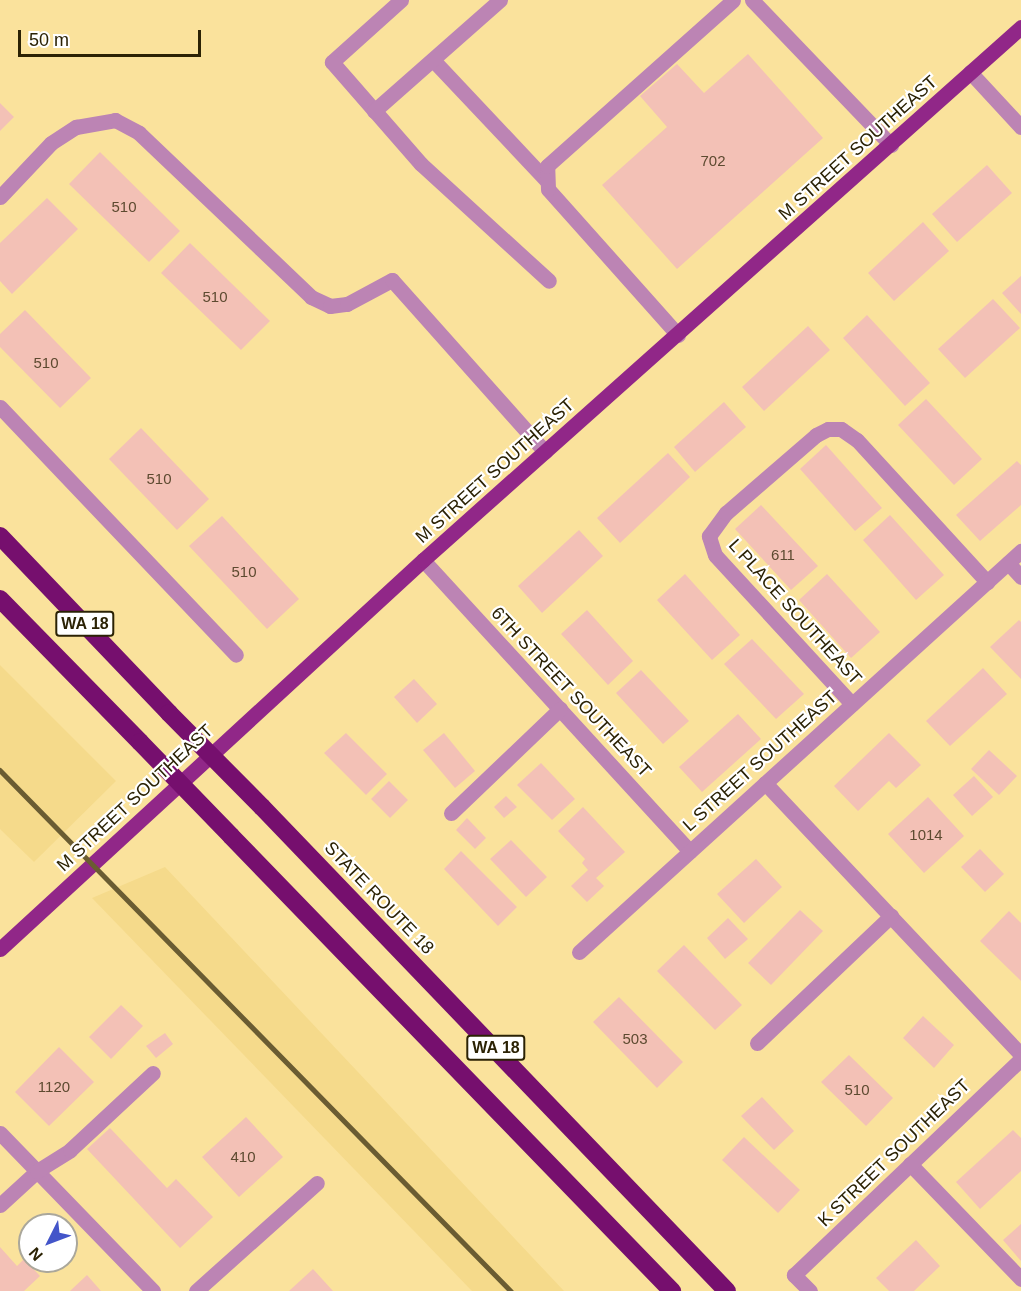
<!DOCTYPE html>
<style>
body{margin:0}
#map{position:relative;width:1021px;height:1291px;overflow:hidden;background:#fae29c;font-family:Helvetica,sans-serif}
div>[style]{position:absolute}
[style*='--x']{left:calc(var(--x)*1px);top:calc(var(--y)*1px);width:calc(var(--w)*1px);rotate:calc(var(--a)*1deg)}
.built>*{inset:0;background:#f5da8b}
.building>*{inset:0;background:#f3c1b6}
.minor>*{height:15px;margin:-7.5px;padding:0 7.5px;transform-origin:7.5px;border-radius:7.5px;background:#bc84b4}
.major>*{height:15px;margin:-7.5px;padding:0 7.5px;transform-origin:7.5px;border-radius:7.5px;background:#912788}
.highway>*{height:18px;margin:-9px;padding:0 9px;transform-origin:9px;border-radius:9px;background:#760f6e}
.rail>*{height:4.5px;margin:-2.25px;padding:0 2.25px;transform-origin:2.25px;border-radius:2.25px;background:#6a5c32}
.highway-bridge>*{height:18px;margin:-9px;padding:0 9px;transform-origin:9px;border-radius:9px;background:#760f6e}
span{translate:-50% -50%;white-space:nowrap;text-align:center;line-height:1.15;-webkit-text-stroke:4.5px #fff;paint-order:stroke}
.number-label{font-size:15px;color:#5d4a30}
.number-label span{-webkit-text-stroke-width:0}
.shield-label span{padding:2px 4px;background:#fff;border:2px solid;border-radius:4px;-webkit-text-stroke-width:0}
.shield-label{font-size:16px;color:#2b2204;font-weight:700}
.street-label{font-size:18px;color:#2b2204}
.north{position:absolute;left:18px;top:1213px;width:60px;height:60px;box-sizing:border-box;background:#fff;border:2px solid #aaa79b;border-radius:50%;rotate:228deg;font-size:16px;font-weight:700;line-height:24px;text-align:center;color:#2b2204}
.north::after{content:'';display:block;margin:auto;width:21px;height:27px;background:#4355c9;clip-path:polygon(50% 0,100% 100%,50% 72%,0 100%)}
.scale{position:absolute;left:18px;top:30px;width:183px;height:27px;box-sizing:border-box;border:3px solid #2b2204;border-top:0;padding-left:8px;font-size:18px;line-height:21px;white-space:nowrap;color:#2b2204;-webkit-text-stroke:4px #fff;paint-order:stroke}
</style>
<div id="map">
<div class="built">
<i style="clip-path:polygon(0 665px,116px 781px,34px 862px,0 829px)"></i>
<i style="clip-path:polygon(165px 867px,564px 1291px,472px 1291px,92px 898px)"></i>
</div>
<div class="building">
<i style="clip-path:polygon(748px 54px,823px 138px,677px 269px,602px 185px,667px 127px,640px 96px,677px 64px,704px 93px)"></i>
<i style="clip-path:polygon(0 103px,14px 117px,0 131px)"></i>
<i style="clip-path:polygon(100px 152px,180px 231px,149px 262px,69px 184px)"></i>
<i style="clip-path:polygon(987px 165px,1012px 193px,957px 242px,932px 214px)"></i>
<i style="clip-path:polygon(47px 198px,78px 229px,12px 294px,0 281px,0 243px)"></i>
<i style="clip-path:polygon(923px 222px,949px 251px,894px 301px,868px 273px)"></i>
<i style="clip-path:polygon(190px 243px,270px 321px,241px 350px,161px 273px)"></i>
<i style="clip-path:polygon(1021px 276px,1021px 314px,1002px 293px)"></i>
<i style="clip-path:polygon(993px 299px,1020px 328px,965px 378px,938px 349px)"></i>
<i style="clip-path:polygon(25px 310px,91px 378px,60px 408px,0 347px,0 334px)"></i>
<i style="clip-path:polygon(867px 315px,930px 383px,905px 406px,843px 338px)"></i>
<i style="clip-path:polygon(808px 326px,830px 350px,764px 411px,742px 387px)"></i>
<i style="clip-path:polygon(926px 399px,982px 459px,954px 485px,898px 425px)"></i>
<i style="clip-path:polygon(724px 402px,746px 427px,695px 472px,674px 447px)"></i>
<i style="clip-path:polygon(141px 428px,209px 499px,177px 530px,109px 459px)"></i>
<i style="clip-path:polygon(826px 445px,882px 508px,855px 531px,800px 469px)"></i>
<i style="clip-path:polygon(668px 453px,690px 477px,620px 543px,597px 518px)"></i>
<i style="clip-path:polygon(1017px 461px,1021px 465px,1021px 505px,980px 541px,956px 515px)"></i>
<i style="clip-path:polygon(761px 505px,818px 566px,791px 590px,735px 529px)"></i>
<i style="clip-path:polygon(890px 515px,944px 575px,916px 600px,863px 540px)"></i>
<i style="clip-path:polygon(222px 516px,299px 599px,267px 629px,189px 546px)"></i>
<i style="clip-path:polygon(579px 530px,603px 556px,542px 613px,518px 586px)"></i>
<i style="clip-path:polygon(685px 574px,740px 635px,712px 660px,657px 600px)"></i>
<i style="clip-path:polygon(827px 574px,880px 632px,851px 658px,799px 600px)"></i>
<i style="clip-path:polygon(587px 610px,633px 661px,608px 685px,561px 634px)"></i>
<i style="clip-path:polygon(1019px 620px,1021px 622px,1021px 679px,990px 647px)"></i>
<i style="clip-path:polygon(752px 639px,804px 694px,776px 719px,724px 664px)"></i>
<i style="clip-path:polygon(983px 668px,1007px 694px,950px 746px,926px 721px)"></i>
<i style="clip-path:polygon(641px 670px,689px 721px,663px 744px,616px 693px)"></i>
<i style="clip-path:polygon(414px 679px,437px 704px,417px 723px,394px 697px)"></i>
<i style="clip-path:polygon(738px 714px,761px 739px,702px 792px,679px 767px)"></i>
<i style="clip-path:polygon(346px 733px,387px 774px,366px 795px,324px 753px)"></i>
<i style="clip-path:polygon(444px 733px,475px 771px,455px 788px,423px 750px)"></i>
<i style="clip-path:polygon(889px 733px,921px 765px,896px 788px,889px 781px,858px 811px,834px 786px)"></i>
<i style="clip-path:polygon(989px 750px,1017px 776px,999px 795px,971px 769px)"></i>
<i style="clip-path:polygon(541px 763px,575px 799px,552px 820px,517px 785px)"></i>
<i style="clip-path:polygon(974px 776px,993px 797px,972px 816px,953px 795px)"></i>
<i style="clip-path:polygon(389px 781px,408px 800px,390px 818px,371px 799px)"></i>
<i style="clip-path:polygon(506px 796px,517px 807px,504px 818px,494px 807px)"></i>
<i style="clip-path:polygon(928px 797px,964px 836px,924px 873px,888px 834px)"></i>
<i style="clip-path:polygon(583px 807px,625px 852px,596px 878px,604px 886px,587px 902px,571px 886px,588px 870px,582px 863px,585px 859px,558px 831px)"></i>
<i style="clip-path:polygon(467px 818px,486px 838px,475px 849px,456px 830px)"></i>
<i style="clip-path:polygon(511px 840px,547px 877px,526px 897px,490px 859px)"></i>
<i style="clip-path:polygon(980px 849px,1004px 874px,985px 892px,961px 867px)"></i>
<i style="clip-path:polygon(461px 851px,517px 907px,498px 926px,444px 869px)"></i>
<i style="clip-path:polygon(756px 859px,782px 887px,744px 923px,717px 894px)"></i>
<i style="clip-path:polygon(800px 910px,823px 931px,771px 985px,748px 963px)"></i>
<i style="clip-path:polygon(1009px 911px,1021px 923px,1021px 981px,980px 941px)"></i>
<i style="clip-path:polygon(728px 918px,748px 939px,725px 959px,707px 938px)"></i>
<i style="clip-path:polygon(684px 945px,742px 1005px,715px 1030px,657px 971px)"></i>
<i style="clip-path:polygon(619px 997px,683px 1062px,657px 1088px,593px 1022px)"></i>
<i style="clip-path:polygon(121px 1005px,143px 1026px,111px 1059px,89px 1037px)"></i>
<i style="clip-path:polygon(923px 1016px,954px 1045px,934px 1068px,903px 1038px)"></i>
<i style="clip-path:polygon(165px 1033px,173px 1044px,156px 1058px,146px 1046px)"></i>
<i style="clip-path:polygon(59px 1047px,94px 1082px,49px 1126px,15px 1092px)"></i>
<i style="clip-path:polygon(849px 1055px,893px 1098px,866px 1126px,821px 1082px)"></i>
<i style="clip-path:polygon(762px 1097px,794px 1131px,774px 1150px,741px 1116px)"></i>
<i style="clip-path:polygon(246px 1117px,283px 1157px,239px 1197px,202px 1157px)"></i>
<i style="clip-path:polygon(110px 1128px,167px 1188px,176px 1179px,213px 1217px,180px 1248px,87px 1149px)"></i>
<i style="clip-path:polygon(1013px 1130px,1021px 1138px,1021px 1171px,980px 1209px,956px 1182px)"></i>
<i style="clip-path:polygon(744px 1137px,800px 1190px,778px 1213px,722px 1160px)"></i>
<i style="clip-path:polygon(1021px 1224px,1021px 1261px,1003px 1240px)"></i>
<i style="clip-path:polygon(916px 1240px,940px 1266px,914px 1291px,889px 1291px,876px 1278px)"></i>
<i style="clip-path:polygon(0 1247px,17px 1266px,24px 1259px,40px 1276px,24px 1291px,0 1291px)"></i>
<i style="clip-path:polygon(313px 1269px,333px 1291px,289px 1291px)"></i>
<i style="clip-path:polygon(87px 1275px,101px 1291px,70px 1291px)"></i>
</div>
<div class="minor">
<i style="--x:401;--y:0;--w:93;--a:138.1"></i>
<i style="--x:332;--y:62;--w:135;--a:48.9"></i>
<i style="--x:421;--y:164;--w:173;--a:42.4"></i>
<i style="--x:752;--y:0;--w:201;--a:46.2"></i>
<i style="--x:433;--y:60;--w:166;--a:46.7"></i>
<i style="--x:970;--y:72;--w:75;--a:47.2"></i>
<i style="--x:374;--y:111;--w:168;--a:-41.4"></i>
<i style="--x:0;--y:197;--w:74;--a:-46.6"></i>
<i style="--x:51;--y:143;--w:30;--a:-33"></i>
<i style="--x:76;--y:127;--w:40;--a:-10"></i>
<i style="--x:115;--y:120;--w:27;--a:28"></i>
<i style="--x:139;--y:133;--w:238;--a:43.6"></i>
<i style="--x:311;--y:297;--w:21;--a:25"></i>
<i style="--x:330;--y:306;--w:17;--a:-7"></i>
<i style="--x:347;--y:304;--w:51;--a:-28.1"></i>
<i style="--x:392;--y:280;--w:230;--a:48.3"></i>
<i style="--x:678;--y:335;--w:195;--a:-131.7"></i>
<i style="--x:548;--y:189;--w:23;--a:-92"></i>
<i style="--x:547;--y:166;--w:249;--a:-41.7"></i>
<i style="--x:0;--y:407;--w:342;--a:46.4"></i>
<i style="--x:423;--y:560;--w:395;--a:47.5"></i>
<i style="--x:1008;--y:563;--w:19;--a:47"></i>
<i style="--x:852;--y:704;--w:202;--a:-132.6"></i>
<i style="--x:715;--y:555;--w:20;--a:-108"></i>
<i style="--x:709;--y:536;--w:29;--a:-54"></i>
<i style="--x:726;--y:513;--w:119;--a:-40.9"></i>
<i style="--x:816;--y:435;--w:13;--a:-27"></i>
<i style="--x:828;--y:429;--w:13;--a:0"></i>
<i style="--x:841;--y:429;--w:19;--a:35"></i>
<i style="--x:857;--y:440;--w:193;--a:47.5"></i>
<i style="--x:765;--y:783;--w:374;--a:46.7"></i>
<i style="--x:451;--y:813;--w:151;--a:-43.7"></i>
<i style="--x:579;--y:952;--w:597;--a:-42.22"></i>
<i style="--x:757;--y:1043;--w:185;--a:-43.5"></i>
<i style="--x:0;--y:1133;--w:220;--a:45.9"></i>
<i style="--x:910;--y:1164;--w:160;--a:46"></i>
<i style="--x:0;--y:1205;--w:50;--a:-42.6"></i>
<i style="--x:37;--y:1171;--w:39;--a:-32"></i>
<i style="--x:70;--y:1150;--w:113;--a:-42.9"></i>
<i style="--x:196;--y:1291;--w:162;--a:-41.8"></i>
<i style="--x:810;--y:1291;--w:23;--a:-135"></i>
<i style="--x:794;--y:1275;--w:313;--a:-43.6"></i>
</div>
<div class="major">
<i style="--x:0;--y:949;--w:575;--a:-42.6"></i>
<i style="--x:423;--y:560;--w:801;--a:-41.71"></i>
</div>
<div class="highway">
<i style="--x:0;--y:536;--w:245;--a:46.3"></i>
<i style="--x:0;--y:599;--w:200;--a:45.6"></i>
<i style="--x:262;--y:807;--w:671;--a:46.15"></i>
<i style="--x:231;--y:836;--w:634;--a:45.9"></i>
</div>
<div class="rail">
<i style="--x:0;--y:770;--w:730;--a:45.56"></i>
</div>
<div class="highway-bridge">
<i style="--x:169;--y:713;--w:132;--a:45.3"></i>
<i style="--x:140;--y:742;--w:131;--a:45.9"></i>
</div>
<div class="number-label">
<span style="left:713px;top:161px">702</span>
<span style="left:124px;top:207px">510</span>
<span style="left:215px;top:297px">510</span>
<span style="left:46px;top:363px">510</span>
<span style="left:159px;top:479px">510</span>
<span style="left:783px;top:555px">611</span>
<span style="left:244px;top:572px">510</span>
<span style="left:926px;top:835px">1014</span>
<span style="left:635px;top:1039px">503</span>
<span style="left:54px;top:1087px">1120</span>
<span style="left:857px;top:1090px">510</span>
<span style="left:243px;top:1157px">410</span>
</div>
<div class="shield-label">
<span style="left:85px;top:624px">WA 18</span>
<span style="left:496px;top:1048px">WA 18</span>
</div>
<div class="street-label">
<span style="left:858px;top:148px;rotate:-42deg">M STREET SOUTHEAST</span>
<span style="left:495px;top:471px;rotate:-42deg">M STREET SOUTHEAST</span>
<span style="left:795px;top:612px;rotate:48deg">L PLACE SOUTHEAST</span>
<span style="left:571px;top:692px;rotate:47deg">6TH STREET SOUTHEAST</span>
<span style="left:760px;top:761px;rotate:-42deg">L STREET SOUTHEAST</span>
<span style="left:135px;top:798px;rotate:-43deg">M STREET SOUTHEAST</span>
<span style="left:379px;top:898px;rotate:46deg">STATE ROUTE 18</span>
<span style="left:894px;top:1153px;rotate:-44deg">K STREET SOUTHEAST</span>
</div>
<div class="north">N</div>
<div class="scale">50 m</div>
</div>
